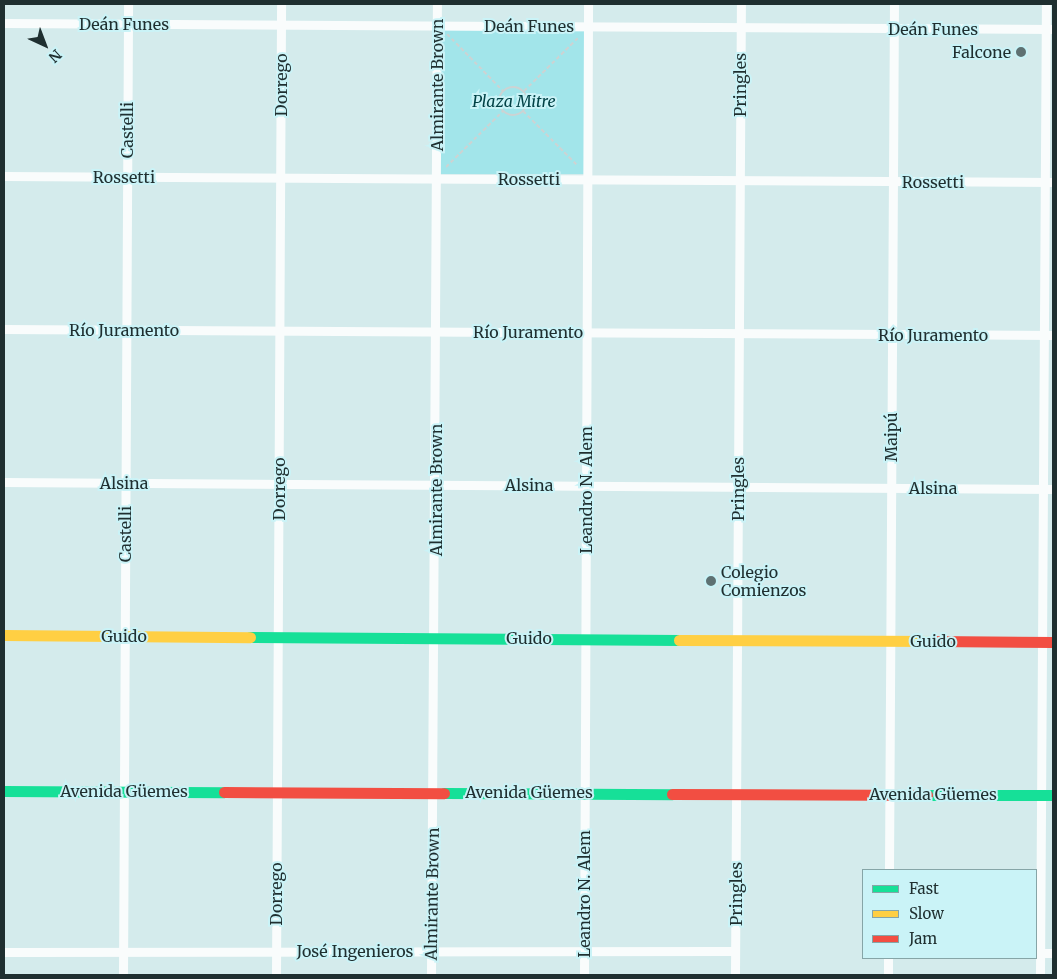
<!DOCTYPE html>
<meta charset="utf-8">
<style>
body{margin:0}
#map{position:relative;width:1057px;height:979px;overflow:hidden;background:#d4ebec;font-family:Merriweather,serif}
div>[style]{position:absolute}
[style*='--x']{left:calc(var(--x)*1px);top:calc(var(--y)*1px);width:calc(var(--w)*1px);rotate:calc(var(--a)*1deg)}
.green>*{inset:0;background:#a2e5ea}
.path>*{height:2px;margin-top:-1px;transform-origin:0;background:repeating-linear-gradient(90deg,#ccd3d3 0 4px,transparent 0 6.5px)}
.path>.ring{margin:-1px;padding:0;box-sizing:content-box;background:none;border:2px solid #ccd3d3;border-radius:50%}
.street>*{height:9px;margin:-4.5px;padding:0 4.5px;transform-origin:4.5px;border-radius:4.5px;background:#f9fcfc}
.fast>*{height:11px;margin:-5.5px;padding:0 5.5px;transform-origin:5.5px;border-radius:5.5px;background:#16e098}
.slow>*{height:11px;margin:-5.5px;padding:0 5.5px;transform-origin:5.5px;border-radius:5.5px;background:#ffcf43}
.jam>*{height:11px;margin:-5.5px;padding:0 5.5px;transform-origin:5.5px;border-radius:5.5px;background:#f24e42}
.dots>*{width:14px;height:14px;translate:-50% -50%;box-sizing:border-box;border:2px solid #caf3f7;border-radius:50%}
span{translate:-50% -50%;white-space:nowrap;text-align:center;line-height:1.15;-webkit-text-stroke:4px #caf3f7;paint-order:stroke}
.street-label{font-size:16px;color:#1f2f30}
.poi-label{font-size:16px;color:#1f2f30}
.right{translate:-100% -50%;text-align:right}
.left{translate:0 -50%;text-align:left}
.park-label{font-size:16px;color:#014145;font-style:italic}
.frame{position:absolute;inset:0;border:5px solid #1f2f30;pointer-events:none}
.legend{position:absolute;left:862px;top:869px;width:175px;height:90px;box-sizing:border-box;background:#caf3f7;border:1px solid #86a5a7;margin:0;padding:6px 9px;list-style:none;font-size:15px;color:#1f2f30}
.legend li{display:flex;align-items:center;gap:10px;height:25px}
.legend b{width:25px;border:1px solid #86a5a7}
.north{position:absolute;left:20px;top:20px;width:50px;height:50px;-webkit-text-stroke:4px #caf3f7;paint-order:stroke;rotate:137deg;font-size:14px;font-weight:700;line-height:20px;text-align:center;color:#1f2f30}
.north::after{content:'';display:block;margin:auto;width:18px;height:22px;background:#1f2f30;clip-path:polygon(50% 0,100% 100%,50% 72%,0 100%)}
</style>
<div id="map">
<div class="green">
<i style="clip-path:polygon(439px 27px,587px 29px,586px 174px,439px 174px)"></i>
</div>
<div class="path">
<i style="--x:447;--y:34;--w:80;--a:45.5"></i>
<i class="ring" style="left:499px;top:87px;width:26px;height:26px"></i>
<i style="--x:524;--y:91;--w:77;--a:-44.5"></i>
<i style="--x:523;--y:111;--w:76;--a:45"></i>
<i style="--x:446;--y:167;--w:80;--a:-44.5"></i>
</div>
<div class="street">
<i style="--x:4;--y:23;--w:1049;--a:0.33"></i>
<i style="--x:4;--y:176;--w:1049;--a:0.33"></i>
<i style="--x:4;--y:329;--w:1049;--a:0.33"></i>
<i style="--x:4;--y:482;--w:1049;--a:0.38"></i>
<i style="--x:889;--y:870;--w:866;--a:-89.67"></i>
<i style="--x:4;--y:952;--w:731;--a:-0.08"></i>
<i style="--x:1036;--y:953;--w:17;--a:0"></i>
<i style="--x:123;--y:975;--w:971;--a:-89.7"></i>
<i style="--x:276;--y:975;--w:971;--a:-89.7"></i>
<i style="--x:431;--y:975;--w:971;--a:-89.65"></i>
<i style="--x:584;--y:975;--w:971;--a:-89.76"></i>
<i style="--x:735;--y:975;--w:971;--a:-89.65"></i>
<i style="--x:888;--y:975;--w:17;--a:-90"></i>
<i style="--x:1040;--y:975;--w:971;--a:-89.65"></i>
</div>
<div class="fast">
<i style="--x:250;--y:637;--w:429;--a:0.4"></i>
<i style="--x:4;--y:791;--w:220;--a:0.3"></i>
<i style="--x:444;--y:793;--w:228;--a:0.3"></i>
<i style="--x:927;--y:795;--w:126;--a:0"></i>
</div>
<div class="slow">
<i style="--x:4;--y:635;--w:246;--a:0.5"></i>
<i style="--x:679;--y:640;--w:255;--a:0.2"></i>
</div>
<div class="jam">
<i style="--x:934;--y:641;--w:119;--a:0.5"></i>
<i style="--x:224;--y:792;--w:220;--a:0.3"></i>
<i style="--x:672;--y:794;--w:255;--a:0.2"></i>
</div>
<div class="dots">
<i style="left:1021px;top:52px;background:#5e7172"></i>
<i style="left:711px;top:581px;background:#5e7172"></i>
</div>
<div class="street-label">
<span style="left:124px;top:24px">Deán Funes</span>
<span style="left:529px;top:26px">Deán Funes</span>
<span style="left:933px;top:29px">Deán Funes</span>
<span style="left:281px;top:85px;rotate:-90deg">Dorrego</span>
<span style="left:437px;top:85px;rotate:-90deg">Almirante Brown</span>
<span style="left:740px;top:85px;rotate:-90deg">Pringles</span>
<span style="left:127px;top:130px;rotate:-90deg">Castelli</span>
<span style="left:124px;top:177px">Rossetti</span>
<span style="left:529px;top:179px">Rossetti</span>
<span style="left:933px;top:182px">Rossetti</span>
<span style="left:124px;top:330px">Río Juramento</span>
<span style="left:528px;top:332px">Río Juramento</span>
<span style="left:933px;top:335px">Río Juramento</span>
<span style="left:891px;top:437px;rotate:-90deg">Maipú</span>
<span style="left:124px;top:483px">Alsina</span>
<span style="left:529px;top:485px">Alsina</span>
<span style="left:933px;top:488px">Alsina</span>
<span style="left:279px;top:489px;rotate:-90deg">Dorrego</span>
<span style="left:738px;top:489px;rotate:-90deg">Pringles</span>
<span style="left:436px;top:490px;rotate:-90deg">Almirante Brown</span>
<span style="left:586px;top:490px;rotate:-90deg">Leandro N. Alem</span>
<span style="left:125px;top:534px;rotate:-90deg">Castelli</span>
<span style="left:124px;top:636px">Guido</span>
<span style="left:529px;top:638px">Guido</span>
<span style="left:933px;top:641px">Guido</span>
<span style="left:124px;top:791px">Avenida Güemes</span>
<span style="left:529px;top:792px">Avenida Güemes</span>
<span style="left:933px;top:794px">Avenida Güemes</span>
<span style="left:276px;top:894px;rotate:-90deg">Dorrego</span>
<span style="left:432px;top:894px;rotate:-89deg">Almirante Brown</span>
<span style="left:584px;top:894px;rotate:-90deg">Leandro N. Alem</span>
<span style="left:736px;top:894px;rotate:-90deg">Pringles</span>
<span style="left:355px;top:951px">José Ingenieros</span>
</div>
<div class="poi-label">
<span class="right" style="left:1011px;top:52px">Falcone</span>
<span class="left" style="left:721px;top:581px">Colegio<br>Comienzos</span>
</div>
<div class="park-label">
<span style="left:514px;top:101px">Plaza Mitre</span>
</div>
<div class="frame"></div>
<ul class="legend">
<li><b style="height:6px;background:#16e098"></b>Fast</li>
<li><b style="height:6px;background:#ffcf43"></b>Slow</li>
<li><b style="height:6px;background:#f24e42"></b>Jam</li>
</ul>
<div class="north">N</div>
</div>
